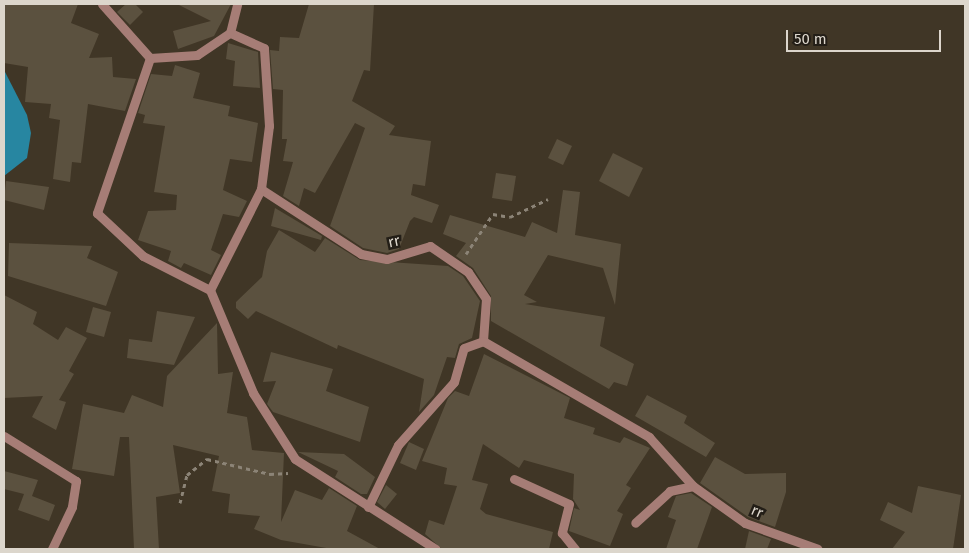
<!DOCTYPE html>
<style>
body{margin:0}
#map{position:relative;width:969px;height:553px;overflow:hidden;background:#403626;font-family:"Fira Sans",sans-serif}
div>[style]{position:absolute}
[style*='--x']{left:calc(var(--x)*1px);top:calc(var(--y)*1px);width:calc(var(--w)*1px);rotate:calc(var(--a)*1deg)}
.water>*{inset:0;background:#2786a1}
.building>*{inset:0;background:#5b513f}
.path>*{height:3px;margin-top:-1.5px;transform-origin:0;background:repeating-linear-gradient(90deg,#8c8477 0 4px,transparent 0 8px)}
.minor>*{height:9px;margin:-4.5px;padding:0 4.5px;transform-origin:4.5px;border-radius:4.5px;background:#a67d76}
span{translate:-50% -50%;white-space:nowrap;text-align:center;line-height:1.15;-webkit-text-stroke:5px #231e17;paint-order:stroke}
.street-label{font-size:15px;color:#dcd6cc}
.frame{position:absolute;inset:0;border:5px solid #dcd6cc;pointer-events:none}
.scale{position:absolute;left:786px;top:30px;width:155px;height:22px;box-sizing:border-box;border:2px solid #dcd6cc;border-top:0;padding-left:6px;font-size:15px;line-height:18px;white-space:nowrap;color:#dcd6cc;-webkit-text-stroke:4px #231e17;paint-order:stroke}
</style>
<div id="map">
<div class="water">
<i style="clip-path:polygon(4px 70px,27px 115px,31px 133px,27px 158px,4px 176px)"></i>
</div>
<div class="building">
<i style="clip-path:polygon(4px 4px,78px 4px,71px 23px,99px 34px,89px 58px,112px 57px,113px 77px,136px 79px,125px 111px,88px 104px,81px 163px,72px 162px,70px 182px,53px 179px,60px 120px,49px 118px,51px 104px,25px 102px,28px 67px,4px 63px)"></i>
<i style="clip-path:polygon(126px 4px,135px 4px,143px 12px,130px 25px,117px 12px)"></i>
<i style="clip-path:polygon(177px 4px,231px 4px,214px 36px,178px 49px,173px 31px,211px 21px)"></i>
<i style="clip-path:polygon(309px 4px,374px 4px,370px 71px,364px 70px,352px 101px,395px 126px,389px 135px,431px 141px,425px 186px,413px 184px,411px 195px,439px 205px,432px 223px,414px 217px,410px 221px,399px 249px,387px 253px,363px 248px,330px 226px,365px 128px,355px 123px,315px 193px,304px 188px,299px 206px,283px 196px,293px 162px,283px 161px,287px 139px,282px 139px,283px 90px,273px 89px,270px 50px,279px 51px,280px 37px,299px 38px)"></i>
<i style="clip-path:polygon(228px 43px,258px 52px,260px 88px,233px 86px,235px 61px,226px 59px)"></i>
<i style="clip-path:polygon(175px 65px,200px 73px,193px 98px,230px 106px,228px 116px,258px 123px,252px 162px,230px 159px,223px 190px,247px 201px,239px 217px,223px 214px,211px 250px,221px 255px,211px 275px,184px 263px,181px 268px,168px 261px,171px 251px,138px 240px,148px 211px,176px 210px,177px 195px,154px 192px,165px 126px,143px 123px,145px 115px,138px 113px,151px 74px,172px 76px)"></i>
<i style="clip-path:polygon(557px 139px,572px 146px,563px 165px,548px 158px)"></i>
<i style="clip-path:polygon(613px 153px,643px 168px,629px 197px,599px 181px)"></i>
<i style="clip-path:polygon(496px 173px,516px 176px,512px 201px,492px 198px)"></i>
<i style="clip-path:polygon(6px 181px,49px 187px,44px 210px,4px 200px)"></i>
<i style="clip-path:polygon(563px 190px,580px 192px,575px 235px,621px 244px,615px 305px,603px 268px,548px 255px,524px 295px,537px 302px,525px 304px,605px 317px,600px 346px,634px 364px,627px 386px,614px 382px,609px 389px,491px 321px,491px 296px,473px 268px,456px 256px,466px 243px,443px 234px,450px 215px,525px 237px,532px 222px,557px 233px)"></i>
<i style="clip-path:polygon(275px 208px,322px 236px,321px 240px,271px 226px)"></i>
<i style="clip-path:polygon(279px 230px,315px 252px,325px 238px,360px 260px,448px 266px,463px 276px,480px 301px,472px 338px,459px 344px,455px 358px,447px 357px,434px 395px,419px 412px,424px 379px,338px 345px,337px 349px,256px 311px,248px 319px,236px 308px,236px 302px,262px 277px,267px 251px)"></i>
<i style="clip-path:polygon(9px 243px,92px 246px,87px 258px,118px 272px,106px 306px,8px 276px)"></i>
<i style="clip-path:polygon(4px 295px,37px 312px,33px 324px,58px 340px,66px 327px,87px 338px,69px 371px,74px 374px,59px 400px,66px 402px,56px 430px,32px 417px,43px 396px,4px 398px)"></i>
<i style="clip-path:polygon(93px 307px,111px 312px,104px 337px,86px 332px)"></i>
<i style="clip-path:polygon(157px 311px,195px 317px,174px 365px,127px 358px,129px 339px,152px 342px)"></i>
<i style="clip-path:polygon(217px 323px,218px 374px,233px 372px,227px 413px,247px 417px,252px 450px,284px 453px,281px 522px,295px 490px,322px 500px,329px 488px,357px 506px,347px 531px,380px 549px,332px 549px,281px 540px,254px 529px,260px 516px,228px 513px,230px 494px,212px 491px,219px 456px,173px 445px,180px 493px,156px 497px,159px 549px,134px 549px,129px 437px,120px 437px,114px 476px,72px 469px,83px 404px,124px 413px,132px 395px,163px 407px,167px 376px)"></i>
<i style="clip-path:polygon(271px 352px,333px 369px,326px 391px,369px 407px,360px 442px,273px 412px,267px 404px,276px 381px,263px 382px)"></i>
<i style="clip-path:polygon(484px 354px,570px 398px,564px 418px,595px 428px,593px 434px,620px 443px,624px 437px,650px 448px,626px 485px,631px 488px,617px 511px,623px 514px,610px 546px,569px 531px,574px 508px,580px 510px,573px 499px,574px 474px,524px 460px,519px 468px,483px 444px,472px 480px,488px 484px,480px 509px,486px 514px,553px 532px,549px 549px,442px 549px,425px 534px,429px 520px,444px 525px,457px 486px,444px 484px,447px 468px,422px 461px,448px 398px,455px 391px,469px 396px)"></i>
<i style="clip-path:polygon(647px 395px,687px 416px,684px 423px,715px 443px,706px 457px,635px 416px)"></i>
<i style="clip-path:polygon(409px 442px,424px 449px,416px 470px,400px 463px)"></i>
<i style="clip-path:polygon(298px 452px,344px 454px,375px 477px,367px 494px,361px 494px,335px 477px,338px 471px)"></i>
<i style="clip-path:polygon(715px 457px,745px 474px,786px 473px,786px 492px,775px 527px,748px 517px,700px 483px)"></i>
<i style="clip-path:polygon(4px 471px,38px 480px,32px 496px,55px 505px,49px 521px,18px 510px,24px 494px,4px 489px)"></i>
<i style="clip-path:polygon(386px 485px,397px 494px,385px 509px,377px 502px)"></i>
<i style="clip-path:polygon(918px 486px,961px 495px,953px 549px,892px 549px,905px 532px,880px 520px,888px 502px,912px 513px)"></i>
<i style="clip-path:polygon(691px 493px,712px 507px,697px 549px,666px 549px,676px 520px,668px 517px,676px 496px)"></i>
<i style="clip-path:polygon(749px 531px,771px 539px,767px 549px,745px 549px)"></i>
</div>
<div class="path">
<i style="--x:466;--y:254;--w:48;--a:-56"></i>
<i style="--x:493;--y:214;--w:17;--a:10"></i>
<i style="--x:510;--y:217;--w:42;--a:-25.3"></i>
<i style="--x:180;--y:503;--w:29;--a:-76"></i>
<i style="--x:187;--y:475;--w:26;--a:-39"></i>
<i style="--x:207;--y:459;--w:65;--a:13.4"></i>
<i style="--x:270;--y:474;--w:18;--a:-3"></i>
</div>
<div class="minor">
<i style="--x:102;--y:4;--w:72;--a:48.4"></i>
<i style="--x:150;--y:58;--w:164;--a:108.9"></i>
<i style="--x:97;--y:213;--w:63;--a:43.1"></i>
<i style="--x:143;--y:256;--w:75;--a:26.9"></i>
<i style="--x:210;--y:290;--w:112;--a:67.3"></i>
<i style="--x:253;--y:393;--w:78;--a:57.5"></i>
<i style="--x:295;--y:459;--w:167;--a:32.6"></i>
<i style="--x:150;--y:58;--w:47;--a:-3.7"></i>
<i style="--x:197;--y:55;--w:40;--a:-34"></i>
<i style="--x:230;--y:33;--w:30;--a:-76"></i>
<i style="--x:261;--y:189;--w:119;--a:33"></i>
<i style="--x:361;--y:254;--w:26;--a:11"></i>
<i style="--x:387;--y:259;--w:45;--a:-16.8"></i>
<i style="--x:430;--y:246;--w:46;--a:34.4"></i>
<i style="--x:468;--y:272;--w:32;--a:56"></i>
<i style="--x:486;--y:299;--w:42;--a:94.1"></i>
<i style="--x:483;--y:341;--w:192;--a:30"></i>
<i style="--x:649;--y:437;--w:66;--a:48.1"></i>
<i style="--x:693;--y:486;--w:24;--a:168"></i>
<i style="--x:670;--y:491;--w:47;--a:137.6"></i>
<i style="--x:210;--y:290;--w:113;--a:-63.2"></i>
<i style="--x:261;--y:189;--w:64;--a:-82.8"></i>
<i style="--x:269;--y:126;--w:78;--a:-93.7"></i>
<i style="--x:264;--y:48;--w:37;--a:-156"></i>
<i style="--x:4;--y:436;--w:85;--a:32"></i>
<i style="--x:76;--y:481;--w:26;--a:99"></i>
<i style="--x:72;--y:507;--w:47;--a:115.5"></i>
<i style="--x:514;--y:479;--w:60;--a:24.4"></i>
<i style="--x:569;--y:504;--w:30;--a:104"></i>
<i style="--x:562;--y:533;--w:21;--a:51"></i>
<i style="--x:693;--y:486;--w:64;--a:35.4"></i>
<i style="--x:745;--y:523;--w:77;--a:19.6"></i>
<i style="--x:368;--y:507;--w:69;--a:-64.2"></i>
<i style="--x:398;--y:445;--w:84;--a:-48.4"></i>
<i style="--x:454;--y:382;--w:35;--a:-74"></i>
<i style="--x:464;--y:348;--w:20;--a:-20"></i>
</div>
<div class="street-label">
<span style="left:394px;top:242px;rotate:-12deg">rr</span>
<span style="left:757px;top:512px;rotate:23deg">rr</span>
</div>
<div class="frame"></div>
<div class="scale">50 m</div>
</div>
